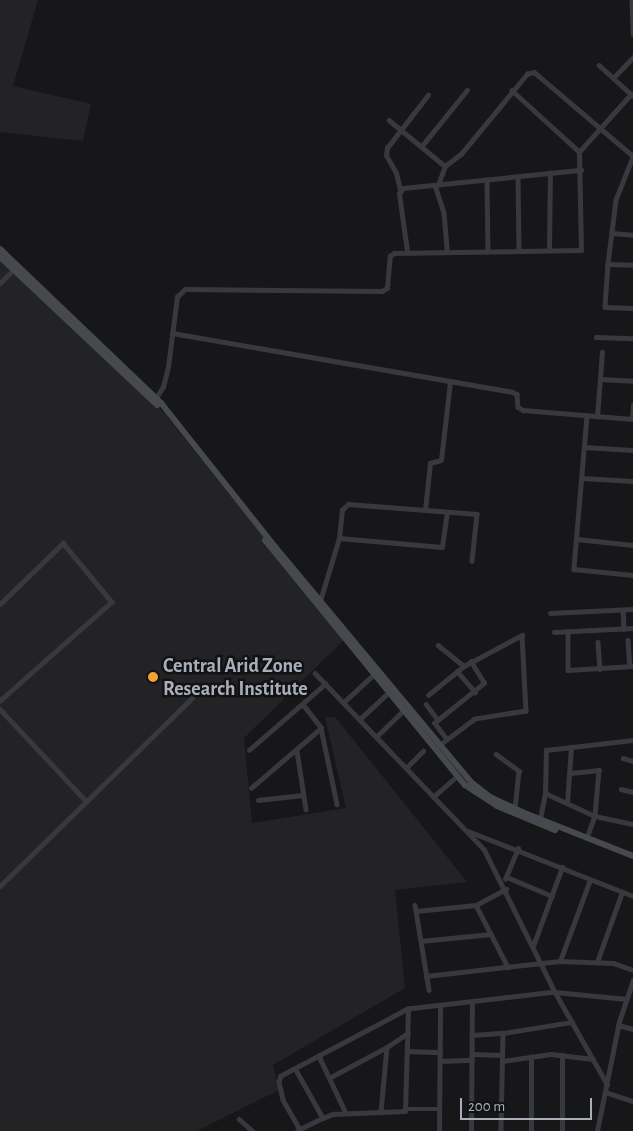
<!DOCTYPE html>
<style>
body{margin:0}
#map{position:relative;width:633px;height:1131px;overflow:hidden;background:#171719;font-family:"Alegreya Sans",sans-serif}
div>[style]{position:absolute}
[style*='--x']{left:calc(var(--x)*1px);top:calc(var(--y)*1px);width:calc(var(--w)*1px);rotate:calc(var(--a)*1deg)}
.built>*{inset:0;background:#232326}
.minor>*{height:4.5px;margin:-2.25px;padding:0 2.25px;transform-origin:2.25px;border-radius:2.25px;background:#38393e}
.secondary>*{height:6px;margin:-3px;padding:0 3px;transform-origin:3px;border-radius:3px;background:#46494e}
.dots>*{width:14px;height:14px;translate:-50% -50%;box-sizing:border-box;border:2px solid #121214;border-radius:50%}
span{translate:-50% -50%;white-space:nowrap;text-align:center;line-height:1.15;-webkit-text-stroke:5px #121214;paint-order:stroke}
.poi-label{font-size:20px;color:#a9afb9;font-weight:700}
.left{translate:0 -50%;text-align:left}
.scale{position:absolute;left:460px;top:1098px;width:132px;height:22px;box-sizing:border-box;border:2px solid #a9afb9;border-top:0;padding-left:6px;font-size:15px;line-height:18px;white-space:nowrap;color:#a9afb9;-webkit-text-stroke:4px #121214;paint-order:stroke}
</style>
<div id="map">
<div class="built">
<i style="clip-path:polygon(0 0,38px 0,13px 86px,91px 104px,83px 141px,0 132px)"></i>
<i style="clip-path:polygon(0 259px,165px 414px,346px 638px,244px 738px,252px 823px,346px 808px,325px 717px,335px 717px,467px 882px,395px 890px,405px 988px,273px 1065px,279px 1090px,197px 1131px,0 1131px)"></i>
</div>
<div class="minor">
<i style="--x:632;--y:0;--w:34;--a:88"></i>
<i style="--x:599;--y:65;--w:45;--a:42.3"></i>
<i style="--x:613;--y:78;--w:29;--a:-46"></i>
<i style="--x:389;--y:120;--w:72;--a:39.4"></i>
<i style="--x:421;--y:147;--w:73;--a:-51.1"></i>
<i style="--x:579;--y:152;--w:78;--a:-48.1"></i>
<i style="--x:633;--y:157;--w:46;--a:111.6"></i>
<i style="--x:616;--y:200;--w:64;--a:97.1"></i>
<i style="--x:608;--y:264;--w:25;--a:2"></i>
<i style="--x:518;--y:177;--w:73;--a:89.2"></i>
<i style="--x:487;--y:180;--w:70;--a:89.2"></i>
<i style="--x:435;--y:185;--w:29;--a:72"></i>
<i style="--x:444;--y:213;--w:38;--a:85"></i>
<i style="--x:438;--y:185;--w:20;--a:-70"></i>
<i style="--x:445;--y:166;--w:20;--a:-37"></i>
<i style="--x:461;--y:154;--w:104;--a:-50.5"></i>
<i style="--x:527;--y:74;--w:7;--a:-16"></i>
<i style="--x:534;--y:72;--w:130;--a:40.3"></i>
<i style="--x:400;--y:190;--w:17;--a:-103"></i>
<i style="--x:396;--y:173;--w:20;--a:-120"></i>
<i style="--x:386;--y:156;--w:8;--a:-83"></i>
<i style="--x:387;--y:148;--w:67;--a:-52.3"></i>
<i style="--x:612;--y:233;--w:21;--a:5"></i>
<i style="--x:549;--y:250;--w:77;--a:-89.3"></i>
<i style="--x:407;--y:251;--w:58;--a:-98"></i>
<i style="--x:399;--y:194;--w:7;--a:-56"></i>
<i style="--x:403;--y:188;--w:179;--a:-5.8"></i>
<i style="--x:608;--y:264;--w:43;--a:94"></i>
<i style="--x:605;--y:307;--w:28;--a:2"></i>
<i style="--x:0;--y:283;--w:21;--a:-45"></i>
<i style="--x:172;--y:333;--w:345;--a:9.8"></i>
<i style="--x:512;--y:392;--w:5;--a:22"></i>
<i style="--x:517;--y:394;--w:13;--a:86"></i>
<i style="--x:518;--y:407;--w:6;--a:31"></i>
<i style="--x:523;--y:410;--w:110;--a:4.7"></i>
<i style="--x:596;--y:337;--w:37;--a:2"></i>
<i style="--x:600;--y:379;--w:33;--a:3"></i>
<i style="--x:156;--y:398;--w:13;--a:-58"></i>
<i style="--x:163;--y:387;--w:21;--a:-76"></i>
<i style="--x:168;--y:367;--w:71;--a:-82.7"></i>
<i style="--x:177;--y:297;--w:11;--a:-45"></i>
<i style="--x:185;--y:289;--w:197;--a:0.6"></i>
<i style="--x:382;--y:291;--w:6;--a:-31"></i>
<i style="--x:387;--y:288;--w:32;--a:-85"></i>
<i style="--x:390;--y:256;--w:5;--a:-37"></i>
<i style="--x:394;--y:253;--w:187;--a:-0.9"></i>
<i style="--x:581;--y:250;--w:98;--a:-91.2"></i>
<i style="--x:579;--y:152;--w:91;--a:-137.7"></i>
<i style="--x:587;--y:416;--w:154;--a:94.9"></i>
<i style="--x:574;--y:569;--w:59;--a:5.8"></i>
<i style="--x:597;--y:417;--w:65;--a:-85.6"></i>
<i style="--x:632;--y:419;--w:14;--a:-86"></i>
<i style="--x:584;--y:447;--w:49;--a:3.5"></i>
<i style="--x:582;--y:478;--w:51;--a:3.4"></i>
<i style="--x:425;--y:510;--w:47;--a:-83.9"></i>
<i style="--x:430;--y:463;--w:11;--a:-15"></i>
<i style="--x:441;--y:460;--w:79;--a:-83.4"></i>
<i style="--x:339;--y:538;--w:28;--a:-84"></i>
<i style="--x:342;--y:510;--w:8;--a:-45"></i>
<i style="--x:348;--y:504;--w:129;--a:4.4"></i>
<i style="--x:477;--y:514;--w:47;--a:96.1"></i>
<i style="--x:577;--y:539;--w:56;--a:6.1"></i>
<i style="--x:320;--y:601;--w:66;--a:-73.2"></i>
<i style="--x:339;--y:538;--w:103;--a:5"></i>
<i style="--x:442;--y:547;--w:35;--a:-82"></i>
<i style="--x:0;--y:604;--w:88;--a:-44.1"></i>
<i style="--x:63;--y:543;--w:77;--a:50.3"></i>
<i style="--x:112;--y:602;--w:149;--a:138.5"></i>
<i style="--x:623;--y:610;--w:19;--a:87"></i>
<i style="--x:550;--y:613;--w:83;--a:-2.8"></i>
<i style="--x:568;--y:631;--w:39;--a:90"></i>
<i style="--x:568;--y:670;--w:65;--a:-3.5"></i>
<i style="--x:554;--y:632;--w:79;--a:-2.9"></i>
<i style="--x:628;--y:640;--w:26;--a:86"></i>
<i style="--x:598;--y:642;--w:27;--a:86"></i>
<i style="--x:438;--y:645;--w:33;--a:39"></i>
<i style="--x:457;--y:671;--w:28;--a:49"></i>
<i style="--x:315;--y:673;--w:244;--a:46.2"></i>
<i style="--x:484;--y:849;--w:160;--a:63.6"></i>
<i style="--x:555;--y:992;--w:148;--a:173.4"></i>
<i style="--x:428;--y:695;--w:46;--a:-38.9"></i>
<i style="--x:464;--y:666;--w:66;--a:-28.1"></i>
<i style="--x:522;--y:635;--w:76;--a:87"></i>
<i style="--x:526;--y:711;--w:52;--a:171.1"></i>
<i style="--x:475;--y:719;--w:45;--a:143.1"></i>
<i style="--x:344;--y:702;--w:40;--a:-43"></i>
<i style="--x:426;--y:704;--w:20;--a:53"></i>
<i style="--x:0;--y:709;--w:127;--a:46.9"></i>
<i style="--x:360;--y:719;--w:41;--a:-43"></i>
<i style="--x:321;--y:728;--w:78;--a:78.1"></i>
<i style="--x:377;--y:736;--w:36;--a:-44"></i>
<i style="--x:447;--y:740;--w:21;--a:-127"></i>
<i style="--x:434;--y:723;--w:64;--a:-38.7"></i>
<i style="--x:484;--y:683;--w:25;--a:-122"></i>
<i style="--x:249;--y:750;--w:101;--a:-41"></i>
<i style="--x:297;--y:751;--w:59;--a:81.2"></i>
<i style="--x:496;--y:754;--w:29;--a:36"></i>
<i style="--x:519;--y:771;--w:38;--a:96"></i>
<i style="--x:623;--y:758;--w:10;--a:17"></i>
<i style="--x:406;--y:768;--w:24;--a:-45"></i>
<i style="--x:571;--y:773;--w:28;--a:-6"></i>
<i style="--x:599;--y:770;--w:46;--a:95"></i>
<i style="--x:595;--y:816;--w:23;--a:110"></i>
<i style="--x:251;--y:788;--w:92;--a:-40.6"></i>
<i style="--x:321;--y:728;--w:29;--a:-128"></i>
<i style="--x:621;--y:789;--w:12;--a:14"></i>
<i style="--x:545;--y:793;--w:55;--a:24.7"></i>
<i style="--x:595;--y:816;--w:39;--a:12"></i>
<i style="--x:433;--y:797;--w:32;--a:-41"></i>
<i style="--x:258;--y:800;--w:45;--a:-6.3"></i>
<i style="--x:567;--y:803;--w:56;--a:-85.9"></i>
<i style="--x:540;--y:819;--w:26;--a:-79"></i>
<i style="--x:545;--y:793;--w:43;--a:-88.7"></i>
<i style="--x:546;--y:750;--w:88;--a:-6.6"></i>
<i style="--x:468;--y:831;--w:177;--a:21.5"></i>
<i style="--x:507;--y:877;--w:49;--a:22.9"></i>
<i style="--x:505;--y:879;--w:33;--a:-67"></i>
<i style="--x:0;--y:886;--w:269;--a:-44.4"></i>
<i style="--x:415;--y:905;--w:86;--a:80.6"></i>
<i style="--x:476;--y:905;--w:34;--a:-28"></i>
<i style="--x:416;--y:911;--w:60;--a:-5.7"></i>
<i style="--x:476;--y:905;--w:70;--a:62.7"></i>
<i style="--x:421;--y:941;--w:70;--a:-5.7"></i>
<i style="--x:533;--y:946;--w:84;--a:-69.8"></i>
<i style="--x:560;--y:961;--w:86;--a:-69.7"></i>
<i style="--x:597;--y:962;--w:74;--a:-70.3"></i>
<i style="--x:426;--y:976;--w:135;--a:-6.4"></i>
<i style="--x:560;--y:961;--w:53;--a:2.2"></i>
<i style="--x:613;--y:963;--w:21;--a:19"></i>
<i style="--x:555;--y:992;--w:106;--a:60.5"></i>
<i style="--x:555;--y:992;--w:72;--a:5.6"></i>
<i style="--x:618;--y:1025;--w:16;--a:15"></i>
<i style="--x:503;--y:1033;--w:70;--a:-9.1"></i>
<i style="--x:472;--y:1035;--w:31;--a:-4"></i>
<i style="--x:503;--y:1033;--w:98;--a:91.2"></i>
<i style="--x:387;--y:1047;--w:25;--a:-34"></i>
<i style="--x:408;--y:1051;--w:32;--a:2"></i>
<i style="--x:472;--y:1054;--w:30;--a:2"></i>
<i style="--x:319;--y:1056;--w:63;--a:64.7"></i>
<i style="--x:440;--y:1061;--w:32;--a:-2"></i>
<i style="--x:502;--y:1061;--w:49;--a:-8.1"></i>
<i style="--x:551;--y:1054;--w:42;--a:6.8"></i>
<i style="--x:295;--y:1068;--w:57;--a:60.8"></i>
<i style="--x:329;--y:1078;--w:66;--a:-28.1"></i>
<i style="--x:387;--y:1047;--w:65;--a:95.3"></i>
<i style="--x:605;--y:1092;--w:29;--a:18"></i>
<i style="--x:405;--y:1109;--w:34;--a:0"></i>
<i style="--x:239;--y:1119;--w:18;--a:41"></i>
<i style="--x:297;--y:1131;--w:4;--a:-34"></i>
<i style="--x:300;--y:1129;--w:25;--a:-26"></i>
<i style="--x:323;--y:1118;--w:11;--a:-22"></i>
<i style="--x:333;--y:1114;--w:72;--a:-2.4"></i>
<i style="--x:405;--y:1111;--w:102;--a:-88.3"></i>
<i style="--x:408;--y:1009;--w:144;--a:152.2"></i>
<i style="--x:281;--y:1076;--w:6;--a:108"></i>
<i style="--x:279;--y:1082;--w:18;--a:77"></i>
<i style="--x:283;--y:1100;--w:34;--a:60"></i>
<i style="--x:300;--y:1129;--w:2;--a:63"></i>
<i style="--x:439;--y:1131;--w:124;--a:-89.5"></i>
<i style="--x:471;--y:1131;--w:128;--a:-89.6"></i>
<i style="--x:531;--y:1131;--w:74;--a:-90"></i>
<i style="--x:562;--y:1131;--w:76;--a:-90"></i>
<i style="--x:597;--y:1131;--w:111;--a:-78.6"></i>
<i style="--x:619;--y:1022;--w:44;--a:-71.6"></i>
</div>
<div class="secondary">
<i style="--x:0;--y:249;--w:223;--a:43.7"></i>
<i style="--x:161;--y:403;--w:177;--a:51.6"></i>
<i style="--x:271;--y:542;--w:312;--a:50.2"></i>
<i style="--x:471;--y:782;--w:24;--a:38"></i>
<i style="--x:490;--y:797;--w:41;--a:24.7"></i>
<i style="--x:527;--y:814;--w:114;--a:21.6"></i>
<i style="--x:0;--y:257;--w:216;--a:43.3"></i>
<i style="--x:265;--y:540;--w:316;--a:50.8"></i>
<i style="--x:465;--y:785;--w:38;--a:33"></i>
<i style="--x:497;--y:806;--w:63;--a:22.5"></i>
</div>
<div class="dots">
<i style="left:153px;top:677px;background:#f3a335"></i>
</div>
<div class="poi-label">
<span class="left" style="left:163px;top:678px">Central Arid Zone<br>Research Institute</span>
</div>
<div class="scale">200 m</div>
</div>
